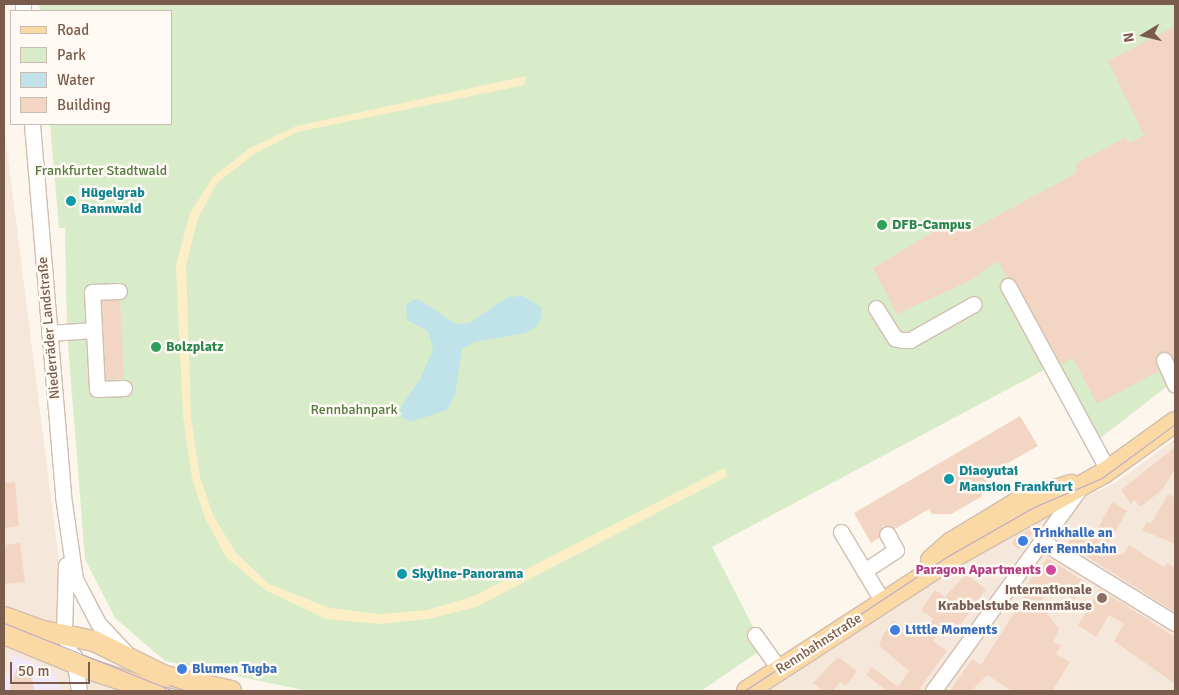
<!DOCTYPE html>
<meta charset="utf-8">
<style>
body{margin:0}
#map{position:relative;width:1179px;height:695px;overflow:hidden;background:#fdf6ec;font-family:Signika,sans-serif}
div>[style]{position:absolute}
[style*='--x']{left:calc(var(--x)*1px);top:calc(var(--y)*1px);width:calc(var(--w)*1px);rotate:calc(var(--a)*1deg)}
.residential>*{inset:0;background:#f5e8da}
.education>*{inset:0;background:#f3e8fa}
.green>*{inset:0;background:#d8ecc9}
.sand>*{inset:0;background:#fcefc7}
.water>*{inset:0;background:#bfe3e8}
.building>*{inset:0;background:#f3d5c3}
.roads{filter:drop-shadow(1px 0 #d1beb0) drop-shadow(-1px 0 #d1beb0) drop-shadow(0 1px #d1beb0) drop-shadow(0 -1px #d1beb0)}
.minor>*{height:15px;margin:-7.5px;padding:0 7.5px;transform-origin:7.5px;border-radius:7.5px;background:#fff}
.major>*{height:20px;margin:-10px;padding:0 10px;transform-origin:10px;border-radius:10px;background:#fbd9a5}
.tram>*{height:1px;margin:-0.5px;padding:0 0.5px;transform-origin:0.5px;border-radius:0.5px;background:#b9a8c9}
.dots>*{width:14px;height:14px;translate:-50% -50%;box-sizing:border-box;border:2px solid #fffaf3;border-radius:50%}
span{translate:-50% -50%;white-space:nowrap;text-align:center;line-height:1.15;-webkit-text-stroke:5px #fffaf3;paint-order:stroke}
.park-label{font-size:14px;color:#537a41}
.culture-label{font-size:14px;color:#0d838f;font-weight:700}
.left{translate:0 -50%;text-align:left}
.leisure-label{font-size:14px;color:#27864d;font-weight:700}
.street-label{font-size:14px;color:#7a5c4d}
.shop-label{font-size:14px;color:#366cbe;font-weight:700}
.hotel-label{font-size:14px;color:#b23c85;font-weight:700}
.right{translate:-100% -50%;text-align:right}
.education-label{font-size:14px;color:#785e54;font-weight:700}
.frame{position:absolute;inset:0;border:5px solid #7a5c4d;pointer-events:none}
.legend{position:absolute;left:10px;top:10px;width:162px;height:115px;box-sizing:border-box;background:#fffaf3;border:1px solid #cabbb1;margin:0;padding:6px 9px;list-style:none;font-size:15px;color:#7a5c4d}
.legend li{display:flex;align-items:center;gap:10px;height:25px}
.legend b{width:25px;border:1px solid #cabbb1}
.north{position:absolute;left:1119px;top:10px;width:50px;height:50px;-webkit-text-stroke:4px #fffaf3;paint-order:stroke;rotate:261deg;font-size:14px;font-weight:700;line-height:20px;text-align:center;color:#7a5c4d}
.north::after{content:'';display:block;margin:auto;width:18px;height:22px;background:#7a5c4d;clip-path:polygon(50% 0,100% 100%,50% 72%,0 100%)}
.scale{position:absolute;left:10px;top:662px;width:80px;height:22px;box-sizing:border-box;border:2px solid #7a5c4d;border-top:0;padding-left:6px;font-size:15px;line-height:18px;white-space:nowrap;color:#7a5c4d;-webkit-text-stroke:4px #fffaf3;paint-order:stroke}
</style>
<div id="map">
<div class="residential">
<i style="clip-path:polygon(4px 126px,72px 663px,167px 691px,4px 691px)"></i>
<i style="clip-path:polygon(1175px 439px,1175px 691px,765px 691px,875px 615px,1025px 525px,1115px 483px)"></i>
</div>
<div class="education">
<i style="clip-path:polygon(14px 655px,53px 671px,63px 691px,4px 691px,4px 680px)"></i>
</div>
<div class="green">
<i style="clip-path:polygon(39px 4px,1175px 4px,1175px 380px,1098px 440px,1059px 362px,712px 547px,764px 648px,701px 691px,308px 691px,165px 661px,115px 618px,85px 559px,67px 331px,65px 228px,59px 228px,50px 124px,171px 124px,171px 11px,40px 11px)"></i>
</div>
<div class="sand">
<i style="clip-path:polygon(526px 76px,524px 85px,297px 132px,253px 155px,217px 183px,198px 218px,186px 265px,191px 418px,200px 477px,213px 515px,236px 553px,269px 584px,329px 608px,381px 614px,428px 610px,474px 596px,724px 468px,728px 476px,476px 607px,428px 619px,380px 624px,326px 619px,265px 590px,226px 557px,205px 518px,192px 478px,183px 416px,176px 266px,190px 213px,213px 177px,250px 148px,297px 126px)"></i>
</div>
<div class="water">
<i style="clip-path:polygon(523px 296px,541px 307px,542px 316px,538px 325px,526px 333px,474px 342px,462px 349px,455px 395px,447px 410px,410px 422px,401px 417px,400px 408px,420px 379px,433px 350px,428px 331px,407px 320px,406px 305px,412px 300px,420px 300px,456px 324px,469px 323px,508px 297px)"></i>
</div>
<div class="building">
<i style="clip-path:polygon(1175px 26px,1175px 362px,1169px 352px,1160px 352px,1155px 359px,1159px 371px,1097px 404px,1073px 358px,1061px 364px,1016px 282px,1007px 277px,998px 261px,967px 282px,897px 314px,873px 268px,953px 220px,971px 230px,1075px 174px,1077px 163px,1125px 138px,1130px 143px,1144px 135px,1108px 61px)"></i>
<i style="clip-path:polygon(120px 300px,124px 379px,106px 379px,102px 301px)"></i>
<i style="clip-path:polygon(1020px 416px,1038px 446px,985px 476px,987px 482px,981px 497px,951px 514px,932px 514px,929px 509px,895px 529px,883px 526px,879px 538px,871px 543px,854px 513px)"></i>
<i style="clip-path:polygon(1175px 447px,1175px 469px,1162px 490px,1140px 507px,1134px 499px,1131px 504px,1121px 490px)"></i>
<i style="clip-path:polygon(15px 482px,19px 526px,4px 528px,4px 483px)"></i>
<i style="clip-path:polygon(1168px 494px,1175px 498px,1175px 544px,1142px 530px,1147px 522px,1151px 524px)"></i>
<i style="clip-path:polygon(1112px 502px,1127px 511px,1107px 546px,1123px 555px,1129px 545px,1164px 567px,1167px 563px,1175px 568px,1175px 612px,1067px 544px,1078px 527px,1093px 537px)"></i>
<i style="clip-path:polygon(1041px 523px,1019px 550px,1012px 543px,1017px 536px)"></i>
<i style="clip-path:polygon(20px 543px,25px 582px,4px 584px,4px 545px)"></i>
<i style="clip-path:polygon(1047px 558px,1085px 582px,1075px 600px,1050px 585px,1040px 604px,1059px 629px,1053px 642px,1061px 646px,1056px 654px,1070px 662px,1052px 691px,1012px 691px,987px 675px,971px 691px,950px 691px,972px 659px,981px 665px,1030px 588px,1027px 586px,1038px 566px,1041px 568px)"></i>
<i style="clip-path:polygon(966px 574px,986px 589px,955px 633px,944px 625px,933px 641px,947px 651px,918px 691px,887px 691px,866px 675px,872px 667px,898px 687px,909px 671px,879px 646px,883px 635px,893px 621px,907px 630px,910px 625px,922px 634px,933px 619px,921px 610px,935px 590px,945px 597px)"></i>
<i style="clip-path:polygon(1100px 589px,1175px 637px,1175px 684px,1114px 641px,1124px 624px,1109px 615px,1096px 637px,1078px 625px)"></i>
<i style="clip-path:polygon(838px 657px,857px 671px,846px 686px,840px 682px,833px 691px,824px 691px,813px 683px)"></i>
<i style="clip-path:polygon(17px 668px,32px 675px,34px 691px,9px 691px)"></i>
</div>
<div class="roads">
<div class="minor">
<i style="--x:23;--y:4;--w:7;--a:90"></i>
<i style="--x:32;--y:124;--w:373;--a:85.2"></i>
<i style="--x:63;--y:496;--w:84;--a:81.8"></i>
<i style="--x:75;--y:579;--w:50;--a:62.4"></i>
<i style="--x:98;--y:623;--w:41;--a:47"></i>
<i style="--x:1008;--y:286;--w:209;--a:61.5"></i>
<i style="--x:876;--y:308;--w:36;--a:58"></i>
<i style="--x:895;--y:338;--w:7;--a:16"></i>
<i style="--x:902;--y:340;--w:8;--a:0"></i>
<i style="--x:910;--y:340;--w:73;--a:-29.4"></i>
<i style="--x:94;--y:330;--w:59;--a:87.1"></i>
<i style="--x:97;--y:389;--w:27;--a:-2"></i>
<i style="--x:49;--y:333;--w:45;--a:-3.8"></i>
<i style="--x:94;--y:330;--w:38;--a:-93"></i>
<i style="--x:92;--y:292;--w:27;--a:-2"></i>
<i style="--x:1164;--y:360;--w:27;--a:66"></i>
<i style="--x:841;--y:532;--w:82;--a:59"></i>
<i style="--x:1041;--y:541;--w:157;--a:31.5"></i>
<i style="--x:66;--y:565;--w:68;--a:91.7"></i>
<i style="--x:64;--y:633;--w:31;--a:73"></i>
<i style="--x:864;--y:571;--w:38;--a:-33"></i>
<i style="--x:896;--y:550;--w:18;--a:-119"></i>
<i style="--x:755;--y:635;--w:43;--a:54.5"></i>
<i style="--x:74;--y:656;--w:35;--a:82"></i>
<i style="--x:933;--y:691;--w:251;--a:-54.1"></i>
</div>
<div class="major">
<i style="--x:931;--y:560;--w:28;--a:-41"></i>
<i style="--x:952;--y:542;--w:77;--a:-31.2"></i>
<i style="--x:1018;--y:502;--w:56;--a:-17.8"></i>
<i style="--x:4;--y:617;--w:37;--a:20"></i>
<i style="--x:39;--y:630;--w:56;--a:11.3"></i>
<i style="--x:94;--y:641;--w:79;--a:26.2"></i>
<i style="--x:165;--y:676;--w:68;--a:12.8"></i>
<i style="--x:4;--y:634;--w:92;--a:22.4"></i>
<i style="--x:89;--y:669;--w:70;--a:18.4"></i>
<i style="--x:747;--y:691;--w:242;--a:-33"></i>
<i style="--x:950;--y:559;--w:176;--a:-29.2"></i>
<i style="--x:1104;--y:473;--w:87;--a:-35.7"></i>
</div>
</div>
<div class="tram">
<i style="--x:4;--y:623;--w:183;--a:21.8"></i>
<i style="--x:169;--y:685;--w:19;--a:18"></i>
<i style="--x:744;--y:691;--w:245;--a:-33.5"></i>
<i style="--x:948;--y:556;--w:99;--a:-29.7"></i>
<i style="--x:1034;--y:507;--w:74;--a:-23.1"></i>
<i style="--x:1102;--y:478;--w:91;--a:-36.5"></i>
</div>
<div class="dots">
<i style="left:71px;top:201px;background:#0f9aa8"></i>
<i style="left:882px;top:225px;background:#2e9e5b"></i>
<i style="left:156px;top:347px;background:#2e9e5b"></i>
<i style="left:949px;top:479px;background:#0f9aa8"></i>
<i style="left:1023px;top:541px;background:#3f7fe0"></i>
<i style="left:1051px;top:570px;background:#d1479c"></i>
<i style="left:402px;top:574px;background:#0f9aa8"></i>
<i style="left:1102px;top:598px;background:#8d6e63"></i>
<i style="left:895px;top:630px;background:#3f7fe0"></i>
<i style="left:182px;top:669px;background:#3f7fe0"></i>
</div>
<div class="park-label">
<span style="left:101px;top:171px">Frankfurter Stadtwald</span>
<span style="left:354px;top:410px">Rennbahnpark</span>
</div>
<div class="culture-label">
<span class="left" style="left:81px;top:201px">Hügelgrab<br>Bannwald</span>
<span class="left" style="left:959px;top:479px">Diaoyutai<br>Mansion Frankfurt</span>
<span class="left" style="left:412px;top:574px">Skyline-Panorama</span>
</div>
<div class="leisure-label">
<span class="left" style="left:892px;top:225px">DFB-Campus</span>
<span class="left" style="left:166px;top:347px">Bolzplatz</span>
</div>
<div class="street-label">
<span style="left:49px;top:328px;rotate:-95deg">Niederräder Landstraße</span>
<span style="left:819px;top:644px;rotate:-33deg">Rennbahnstraße</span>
</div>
<div class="shop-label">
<span class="left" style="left:1033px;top:541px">Trinkhalle an<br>der Rennbahn</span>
<span class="left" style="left:905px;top:630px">Little Moments</span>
<span class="left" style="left:192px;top:669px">Blumen Tugba</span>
</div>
<div class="hotel-label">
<span class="right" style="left:1041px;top:570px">Paragon Apartments</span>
</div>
<div class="education-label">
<span class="right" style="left:1092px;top:598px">Internationale<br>Krabbelstube Rennmäuse</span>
</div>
<div class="frame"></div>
<ul class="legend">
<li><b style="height:6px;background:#fbd9a5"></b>Road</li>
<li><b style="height:14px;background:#d8ecc9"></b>Park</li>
<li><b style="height:14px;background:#bfe3e8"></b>Water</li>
<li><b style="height:14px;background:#f3d5c3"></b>Building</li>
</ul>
<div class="north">N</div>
<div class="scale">50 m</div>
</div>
